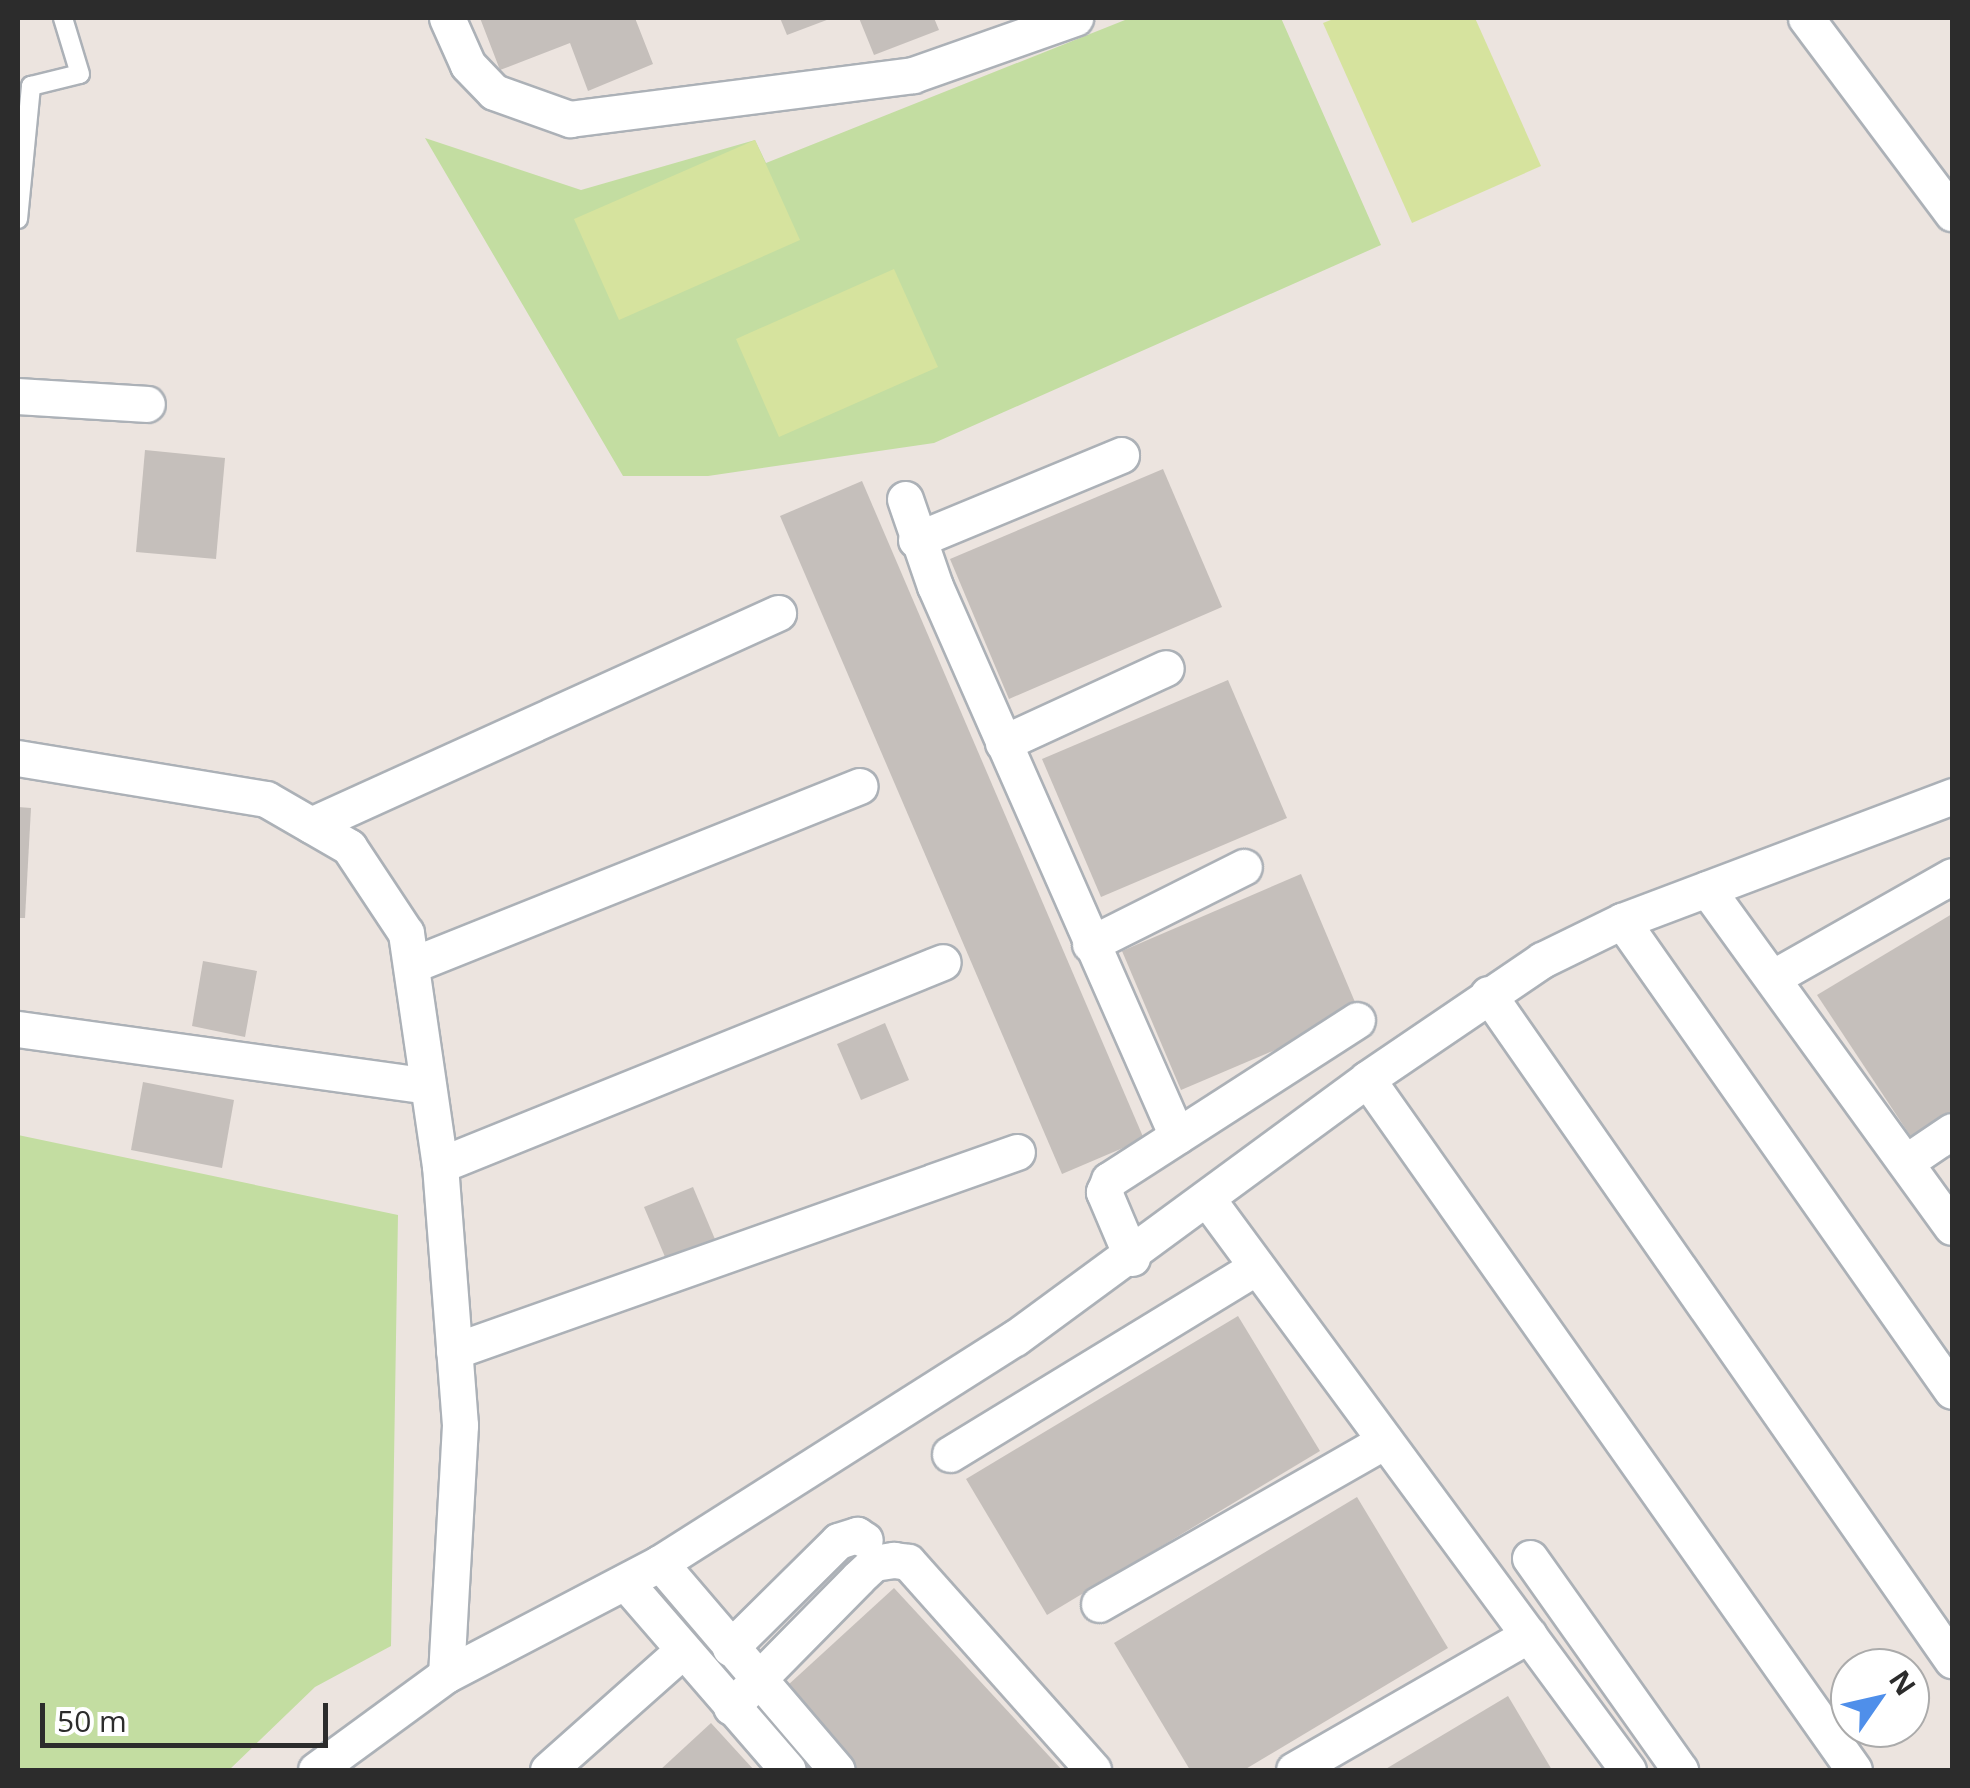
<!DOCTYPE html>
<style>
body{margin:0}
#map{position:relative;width:1970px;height:1788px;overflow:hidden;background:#ece4df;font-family:"Open Sans",sans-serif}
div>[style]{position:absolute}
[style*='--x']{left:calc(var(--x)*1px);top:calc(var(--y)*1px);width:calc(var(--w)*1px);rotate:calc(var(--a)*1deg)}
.green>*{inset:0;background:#c3dda1}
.pitch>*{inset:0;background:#d6e39e}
.building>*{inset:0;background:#c5bfbb}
.roads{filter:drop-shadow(2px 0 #acb1b7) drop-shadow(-2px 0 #acb1b7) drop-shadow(0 2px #acb1b7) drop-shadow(0 -2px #acb1b7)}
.service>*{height:18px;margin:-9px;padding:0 9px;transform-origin:9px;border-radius:9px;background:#fff}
.minor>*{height:35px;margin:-17.5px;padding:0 17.5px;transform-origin:17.5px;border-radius:17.5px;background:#fff}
span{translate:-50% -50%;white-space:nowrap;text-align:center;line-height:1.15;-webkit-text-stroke:8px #fff;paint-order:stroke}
.frame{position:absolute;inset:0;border:20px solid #2c2c2c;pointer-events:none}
.north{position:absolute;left:1830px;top:1648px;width:100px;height:100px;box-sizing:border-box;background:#fff;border:2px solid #ababab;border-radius:50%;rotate:56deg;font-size:28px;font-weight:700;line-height:40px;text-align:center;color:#2c2c2c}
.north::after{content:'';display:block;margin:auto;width:35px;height:45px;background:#4f8fea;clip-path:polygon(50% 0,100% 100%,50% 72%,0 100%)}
.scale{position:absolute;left:40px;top:1703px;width:288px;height:45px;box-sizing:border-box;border:5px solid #2c2c2c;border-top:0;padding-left:12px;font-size:30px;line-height:35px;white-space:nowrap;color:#2c2c2c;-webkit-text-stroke:8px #fff;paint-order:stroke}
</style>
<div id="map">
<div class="green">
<i style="clip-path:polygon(1130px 18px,1281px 18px,1381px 245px,934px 443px,708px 476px,623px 476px,425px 138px,581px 190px,755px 140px,766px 163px)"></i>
<i style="clip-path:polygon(18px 1135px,398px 1215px,391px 1646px,315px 1687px,229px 1770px,18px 1770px)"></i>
</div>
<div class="pitch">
<i style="clip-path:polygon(1336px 18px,1475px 18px,1541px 166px,1412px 223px,1323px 23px)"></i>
<i style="clip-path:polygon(755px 140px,800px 240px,619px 320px,574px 219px)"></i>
<i style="clip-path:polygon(894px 269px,938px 367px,779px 437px,736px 339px)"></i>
</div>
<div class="building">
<i style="clip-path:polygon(480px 18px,635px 18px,653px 64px,588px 91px,570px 43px,500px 70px)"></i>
<i style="clip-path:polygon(780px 18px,832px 18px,787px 35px)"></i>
<i style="clip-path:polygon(859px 18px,934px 18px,939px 30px,874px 55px)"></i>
<i style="clip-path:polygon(145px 450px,225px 458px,216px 559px,136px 552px)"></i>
<i style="clip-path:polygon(1163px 469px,1222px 607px,1009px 699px,950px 559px)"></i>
<i style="clip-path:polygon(862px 481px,1144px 1139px,1062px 1174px,780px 516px)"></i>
<i style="clip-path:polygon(1228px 680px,1287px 818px,1101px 897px,1042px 759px)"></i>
<i style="clip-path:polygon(18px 807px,31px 808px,25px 918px,18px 918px)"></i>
<i style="clip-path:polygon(1301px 874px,1360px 1014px,1181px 1090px,1122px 951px)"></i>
<i style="clip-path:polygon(1952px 914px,1952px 1114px,1913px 1140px,1817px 995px)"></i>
<i style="clip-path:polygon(203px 961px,257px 971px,245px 1037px,192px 1026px)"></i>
<i style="clip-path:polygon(885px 1023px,909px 1080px,861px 1100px,837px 1044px)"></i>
<i style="clip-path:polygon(143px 1082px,234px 1100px,222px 1168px,131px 1150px)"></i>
<i style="clip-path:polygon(693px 1187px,717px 1244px,668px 1264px,644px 1207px)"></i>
<i style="clip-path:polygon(1238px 1316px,1320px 1451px,1047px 1615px,966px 1479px)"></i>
<i style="clip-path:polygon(1357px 1497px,1448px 1648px,1244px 1770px,1190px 1770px,1114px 1643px)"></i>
<i style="clip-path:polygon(894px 1588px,1062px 1770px,845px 1770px,776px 1696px)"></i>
<i style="clip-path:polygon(1508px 1696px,1552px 1770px,1384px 1770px)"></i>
<i style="clip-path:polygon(711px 1723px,754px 1770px,660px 1770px)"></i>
</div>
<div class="roads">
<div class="service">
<i style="--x:18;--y:219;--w:134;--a:-84.4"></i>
<i style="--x:31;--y:86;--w:50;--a:-13.8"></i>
<i style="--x:80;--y:74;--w:59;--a:-106.9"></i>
</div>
<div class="minor">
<i style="--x:447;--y:18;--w:51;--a:65.9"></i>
<i style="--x:468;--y:65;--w:37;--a:46"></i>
<i style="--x:494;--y:92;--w:81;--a:19.6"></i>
<i style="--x:570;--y:119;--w:346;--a:-7.3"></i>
<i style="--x:913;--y:75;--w:172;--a:-19.4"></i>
<i style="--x:1806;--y:18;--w:244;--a:53.2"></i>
<i style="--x:18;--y:396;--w:129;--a:3.5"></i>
<i style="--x:905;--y:499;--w:92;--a:71"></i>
<i style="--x:935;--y:586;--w:601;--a:66.25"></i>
<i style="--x:916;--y:540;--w:222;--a:-22.5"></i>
<i style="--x:1003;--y:743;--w:179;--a:-24.7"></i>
<i style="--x:18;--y:758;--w:251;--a:9.4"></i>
<i style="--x:266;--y:799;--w:96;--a:30"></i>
<i style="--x:349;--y:847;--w:103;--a:56.5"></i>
<i style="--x:406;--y:933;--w:234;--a:81.7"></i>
<i style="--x:440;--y:1165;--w:261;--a:85.6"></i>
<i style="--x:460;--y:1425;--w:250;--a:93.2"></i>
<i style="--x:311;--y:825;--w:513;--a:-24.42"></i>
<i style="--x:1707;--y:889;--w:417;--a:54.1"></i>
<i style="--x:1622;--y:921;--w:574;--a:54.93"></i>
<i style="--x:1090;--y:944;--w:172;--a:-26.6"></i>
<i style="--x:412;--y:965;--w:482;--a:-21.8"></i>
<i style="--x:1772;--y:978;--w:207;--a:-29.5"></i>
<i style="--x:1488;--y:994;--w:812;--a:55.14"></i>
<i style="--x:18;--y:1029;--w:413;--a:7.9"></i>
<i style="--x:1367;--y:1079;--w:845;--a:54.82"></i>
<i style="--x:1906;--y:1162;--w:55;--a:-34"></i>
<i style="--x:440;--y:1165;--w:542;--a:-21.98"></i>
<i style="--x:1208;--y:1200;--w:708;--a:53.62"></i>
<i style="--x:1132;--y:1258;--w:72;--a:-113"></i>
<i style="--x:1104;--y:1192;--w:13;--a:-67"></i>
<i style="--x:1109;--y:1180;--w:295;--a:-32.8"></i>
<i style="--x:454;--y:1351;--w:597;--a:-19.47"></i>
<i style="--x:950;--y:1454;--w:359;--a:-31.4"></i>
<i style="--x:1530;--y:1558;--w:260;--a:54.7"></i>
<i style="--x:660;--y:1563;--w:272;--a:49.5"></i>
<i style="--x:626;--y:1583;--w:247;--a:49.1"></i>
<i style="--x:1099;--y:1604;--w:329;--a:-29.7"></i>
<i style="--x:730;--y:1648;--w:152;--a:-44.7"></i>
<i style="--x:838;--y:1541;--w:20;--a:-18"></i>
<i style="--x:857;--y:1535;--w:9;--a:32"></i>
<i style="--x:731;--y:1707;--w:181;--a:-45.4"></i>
<i style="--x:858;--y:1578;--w:22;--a:-43"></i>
<i style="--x:874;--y:1563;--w:20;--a:-9"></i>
<i style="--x:894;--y:1560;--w:14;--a:8"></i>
<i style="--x:908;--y:1562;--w:278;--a:48.3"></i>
<i style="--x:316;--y:1770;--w:161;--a:-36.2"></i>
<i style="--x:446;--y:1675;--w:242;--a:-27.6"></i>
<i style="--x:660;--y:1563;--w:420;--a:-32.4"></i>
<i style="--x:1015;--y:1338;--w:437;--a:-36.3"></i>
<i style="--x:1367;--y:1079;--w:212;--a:-34.2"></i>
<i style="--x:1542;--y:960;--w:89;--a:-26"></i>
<i style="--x:1622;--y:921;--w:353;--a:-20.7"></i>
<i style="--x:548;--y:1770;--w:179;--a:-41.6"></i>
<i style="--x:1294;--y:1770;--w:271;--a:-29.9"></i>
</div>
</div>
<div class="frame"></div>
<div class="north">N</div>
<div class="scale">50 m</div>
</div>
